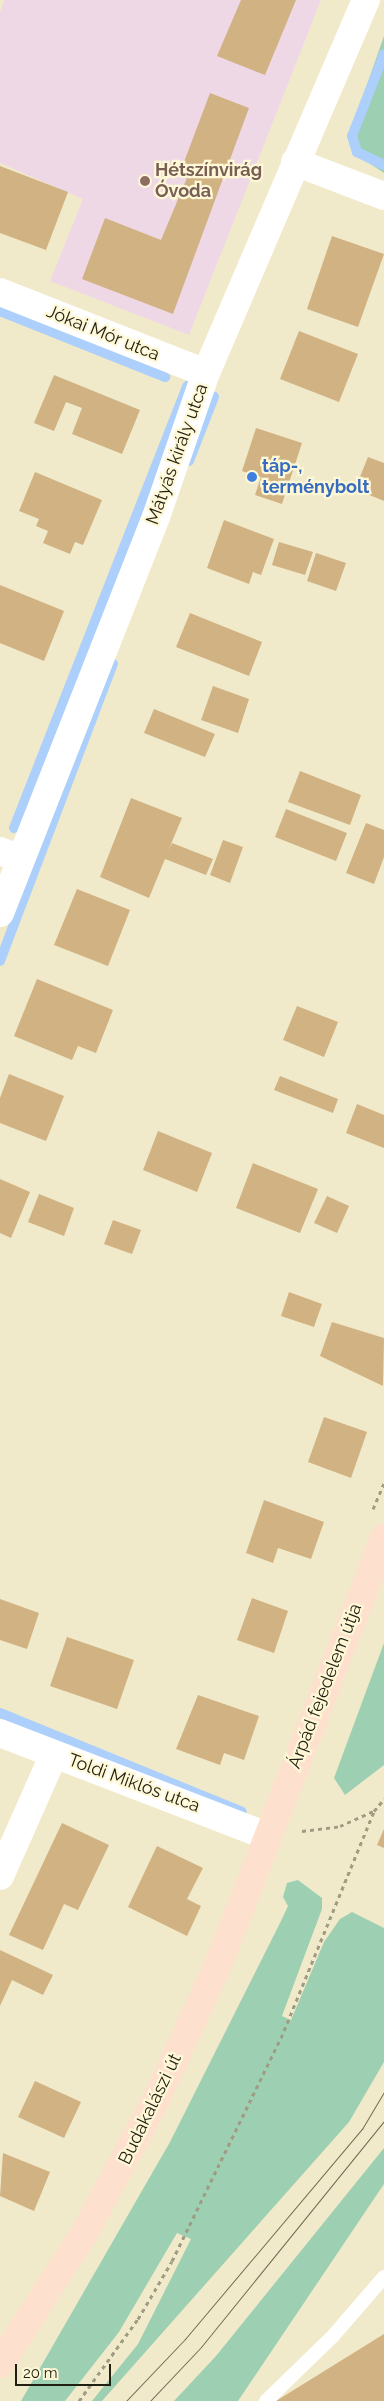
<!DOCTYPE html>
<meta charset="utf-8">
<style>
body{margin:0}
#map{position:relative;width:384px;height:2401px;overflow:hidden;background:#f1eaca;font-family:Raleway,sans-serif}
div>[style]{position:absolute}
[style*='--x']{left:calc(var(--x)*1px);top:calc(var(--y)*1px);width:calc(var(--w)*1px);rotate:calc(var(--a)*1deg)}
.education>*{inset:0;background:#eed8e6}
.green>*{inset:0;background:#9dd0b2}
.stream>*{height:10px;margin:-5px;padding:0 5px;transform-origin:5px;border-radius:5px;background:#acd0fb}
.building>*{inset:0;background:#d1b283}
.path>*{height:3px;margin-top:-1.5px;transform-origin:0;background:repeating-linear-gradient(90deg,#a09b83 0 4px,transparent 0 8px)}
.lane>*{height:14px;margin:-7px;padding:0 7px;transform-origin:7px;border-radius:7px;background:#fff}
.street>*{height:28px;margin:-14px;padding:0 14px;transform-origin:14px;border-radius:14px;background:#fff}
.secondary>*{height:28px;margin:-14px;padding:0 14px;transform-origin:14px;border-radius:14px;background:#fde0ce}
.tram>*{height:1px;margin:-0.5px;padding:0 0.5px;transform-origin:0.5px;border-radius:0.5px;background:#706c58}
.dots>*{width:14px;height:14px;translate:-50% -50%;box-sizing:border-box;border:2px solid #fef8d7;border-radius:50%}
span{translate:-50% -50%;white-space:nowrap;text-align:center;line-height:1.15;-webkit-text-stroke:4.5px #fef8d7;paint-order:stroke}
.education-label{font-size:18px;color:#785e54;font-weight:700}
.left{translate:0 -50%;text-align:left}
.street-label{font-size:18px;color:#211e12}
.shop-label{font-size:18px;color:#366cbe;font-weight:700}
.scale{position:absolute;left:15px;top:2364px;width:96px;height:22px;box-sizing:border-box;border:2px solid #211e12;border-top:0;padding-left:6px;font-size:15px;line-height:18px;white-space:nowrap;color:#211e12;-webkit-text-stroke:4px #fef8d7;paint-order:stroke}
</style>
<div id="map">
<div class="education">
<i style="clip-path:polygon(4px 0,321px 0,189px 335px,50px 281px,83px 199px,0 163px,0 12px)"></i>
</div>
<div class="green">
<i style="clip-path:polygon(384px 36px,384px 173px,354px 153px,348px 139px)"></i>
<i style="clip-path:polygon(384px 1643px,384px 1765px,345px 1795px,334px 1778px)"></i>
<i style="clip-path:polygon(298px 1880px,322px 1898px,322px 1909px,282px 2016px,291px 2020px,324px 1942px,340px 1919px,352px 1912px,384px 1928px,384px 2062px,349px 2122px,102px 2401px,92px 2401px,138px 2344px,191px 2239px,177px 2233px,119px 2332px,65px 2401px,21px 2401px,170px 2142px,281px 1921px,288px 1906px,283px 1897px,287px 1883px)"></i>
<i style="clip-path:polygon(384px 2148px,384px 2184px,238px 2401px,174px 2401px,216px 2356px)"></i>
</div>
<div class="stream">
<i style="--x:384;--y:54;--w:88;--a:111.3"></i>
<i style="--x:352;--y:136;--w:17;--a:73"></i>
<i style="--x:357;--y:152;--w:30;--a:26"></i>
<i style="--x:0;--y:311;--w:178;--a:21.8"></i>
<i style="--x:189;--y:461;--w:69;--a:-68.7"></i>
<i style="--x:14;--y:828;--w:475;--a:-68.6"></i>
<i style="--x:0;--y:961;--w:318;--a:-69.2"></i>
<i style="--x:0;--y:1713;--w:261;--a:22.2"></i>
</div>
<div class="building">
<i style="clip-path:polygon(241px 0,296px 0,265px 75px,217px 56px)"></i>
<i style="clip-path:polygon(210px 93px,249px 108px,173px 314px,82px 279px,105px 218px,161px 240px,189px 173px,181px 170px)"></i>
<i style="clip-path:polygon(0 166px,68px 192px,46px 250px,0 233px)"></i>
<i style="clip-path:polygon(332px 236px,384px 254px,358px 327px,307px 309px)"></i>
<i style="clip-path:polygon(299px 331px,358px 354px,339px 402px,280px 379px)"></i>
<i style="clip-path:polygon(54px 375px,140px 410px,122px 454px,72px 434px,82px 408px,66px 402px,54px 431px,34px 423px)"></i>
<i style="clip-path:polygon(256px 428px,302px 443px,282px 504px,255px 495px,261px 477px,242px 471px)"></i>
<i style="clip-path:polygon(368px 457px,384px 463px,384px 501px,355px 489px)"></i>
<i style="clip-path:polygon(35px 472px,102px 500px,83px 545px,75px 542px,70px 554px,43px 543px,48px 531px,36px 526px,39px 519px,19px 511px)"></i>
<i style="clip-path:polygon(224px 520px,274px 539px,261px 575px,253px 572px,249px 584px,207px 568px)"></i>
<i style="clip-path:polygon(279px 542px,313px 552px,305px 575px,272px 565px)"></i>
<i style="clip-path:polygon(316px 553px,346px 563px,336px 591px,307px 581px)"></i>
<i style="clip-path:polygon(0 585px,64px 611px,44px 661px,0 643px)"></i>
<i style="clip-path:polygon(190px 613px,262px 642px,249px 676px,176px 647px)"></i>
<i style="clip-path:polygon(213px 686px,249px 699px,238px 733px,201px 720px)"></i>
<i style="clip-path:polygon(154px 709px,215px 734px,205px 757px,144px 733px)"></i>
<i style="clip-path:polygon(300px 771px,361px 795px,350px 825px,288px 802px)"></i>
<i style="clip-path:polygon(131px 798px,182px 818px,168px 851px,172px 843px,213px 859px,206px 875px,165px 859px,149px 898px,100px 877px)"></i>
<i style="clip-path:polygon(286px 809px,347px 833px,336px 861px,275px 837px)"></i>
<i style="clip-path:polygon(366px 823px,384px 830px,384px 857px,374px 884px,346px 873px)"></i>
<i style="clip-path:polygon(223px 840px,243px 847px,230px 883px,210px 875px)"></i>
<i style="clip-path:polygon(77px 889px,130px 910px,108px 966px,54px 945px)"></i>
<i style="clip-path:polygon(37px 979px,113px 1010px,96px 1053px,78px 1046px,72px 1060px,14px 1036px)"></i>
<i style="clip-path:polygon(297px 1006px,338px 1022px,324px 1057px,283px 1040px)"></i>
<i style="clip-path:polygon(9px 1074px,64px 1096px,46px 1141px,0 1123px,0 1098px)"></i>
<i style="clip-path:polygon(280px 1076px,338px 1099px,333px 1113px,274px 1090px)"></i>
<i style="clip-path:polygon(357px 1104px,384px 1115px,384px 1148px,346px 1133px)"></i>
<i style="clip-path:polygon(158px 1131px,212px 1153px,197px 1192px,143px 1170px)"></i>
<i style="clip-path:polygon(253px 1163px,318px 1189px,300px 1233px,236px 1208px)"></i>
<i style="clip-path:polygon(0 1179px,30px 1192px,11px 1238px,0 1233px)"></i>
<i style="clip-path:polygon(39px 1194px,74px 1208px,64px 1236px,28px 1222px)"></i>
<i style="clip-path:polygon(327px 1196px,349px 1206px,337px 1233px,314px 1223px)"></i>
<i style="clip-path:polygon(113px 1220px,141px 1230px,132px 1254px,104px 1244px)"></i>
<i style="clip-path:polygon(289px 1292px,322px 1304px,314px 1327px,281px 1316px)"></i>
<i style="clip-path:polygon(332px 1322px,384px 1338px,383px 1386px,320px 1356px)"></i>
<i style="clip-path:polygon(324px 1417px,367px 1432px,351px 1478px,308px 1462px)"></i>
<i style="clip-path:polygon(264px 1500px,324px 1522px,311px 1559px,278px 1548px,273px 1563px,246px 1553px)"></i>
<i style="clip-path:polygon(252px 1598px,288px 1611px,274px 1653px,237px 1640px)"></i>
<i style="clip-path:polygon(0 1599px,39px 1613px,27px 1649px,0 1640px)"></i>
<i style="clip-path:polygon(67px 1637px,134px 1660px,117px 1709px,50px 1686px)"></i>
<i style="clip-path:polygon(198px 1695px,259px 1716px,244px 1760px,224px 1753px,220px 1765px,176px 1749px)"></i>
<i style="clip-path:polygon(62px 1823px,109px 1845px,78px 1910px,64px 1904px,43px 1950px,9px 1935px)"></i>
<i style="clip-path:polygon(384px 1829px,384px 1848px,377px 1845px)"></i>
<i style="clip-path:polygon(157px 1846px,203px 1868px,187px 1899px,201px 1906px,187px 1936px,128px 1907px)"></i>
<i style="clip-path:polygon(0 1950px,53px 1975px,43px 1995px,12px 1980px,0 2006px)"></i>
<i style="clip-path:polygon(35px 2081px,81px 2102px,64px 2138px,18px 2117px)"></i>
<i style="clip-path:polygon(3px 2153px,50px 2172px,34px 2211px,0 2196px)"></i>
<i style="clip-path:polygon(384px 2334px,384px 2401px,276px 2401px)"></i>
</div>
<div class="path">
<i style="--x:373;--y:1509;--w:28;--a:-67"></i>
<i style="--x:302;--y:1831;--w:38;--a:-7"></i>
<i style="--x:340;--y:1826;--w:37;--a:-24"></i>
<i style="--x:374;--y:1811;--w:16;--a:-50"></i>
<i style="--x:79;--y:2401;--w:101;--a:-54.3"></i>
<i style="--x:138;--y:2319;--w:67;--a:-59.6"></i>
<i style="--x:172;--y:2261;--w:248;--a:-64"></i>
<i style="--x:281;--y:2038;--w:245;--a:-67.7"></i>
</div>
<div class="lane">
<i style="--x:266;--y:2401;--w:93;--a:-44.1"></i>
<i style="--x:333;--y:2336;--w:78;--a:-49.2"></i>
</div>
<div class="street">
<i style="--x:295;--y:162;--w:95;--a:20.9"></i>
<i style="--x:0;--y:292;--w:221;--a:21.5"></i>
<i style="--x:0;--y:851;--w:22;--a:21"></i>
<i style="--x:0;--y:913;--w:426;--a:-68.5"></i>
<i style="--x:156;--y:517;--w:152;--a:-70.9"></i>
<i style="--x:206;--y:373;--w:406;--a:-66.8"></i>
<i style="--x:0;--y:1733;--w:286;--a:21.1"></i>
<i style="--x:0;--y:1876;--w:133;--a:-66.1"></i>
</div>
<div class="secondary">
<i style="--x:0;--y:2364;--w:157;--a:-57.2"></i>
<i style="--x:85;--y:2232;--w:154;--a:-61.8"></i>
<i style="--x:158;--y:2096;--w:152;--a:-65.5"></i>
<i style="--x:221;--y:1958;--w:451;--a:-68.8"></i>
</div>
<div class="tram">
<i style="--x:126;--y:2401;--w:86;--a:-46.4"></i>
<i style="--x:185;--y:2339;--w:275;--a:-49.9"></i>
<i style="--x:362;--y:2129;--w:43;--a:-59.3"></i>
<i style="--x:150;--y:2401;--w:74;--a:-46.6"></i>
<i style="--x:201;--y:2347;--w:291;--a:-51"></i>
</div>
<div class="dots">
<i style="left:145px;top:181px;background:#8d6e63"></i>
<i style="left:252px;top:477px;background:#3f7fe0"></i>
</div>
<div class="education-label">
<span class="left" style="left:155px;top:181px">Hétszínvirág<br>Óvoda</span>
</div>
<div class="street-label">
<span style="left:103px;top:333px;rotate:22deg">Jókai Mór utca</span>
<span style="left:177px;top:454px;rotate:-70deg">Mátyás király utca</span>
<span style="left:325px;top:1686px;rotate:-69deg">Árpád fejedelem útja</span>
<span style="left:134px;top:1783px;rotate:20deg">Toldi Miklós utca</span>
<span style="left:150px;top:2109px;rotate:-64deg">Budakalászi út</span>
</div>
<div class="shop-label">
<span class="left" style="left:262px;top:477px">táp-,<br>terménybolt</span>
</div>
<div class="scale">20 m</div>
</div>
